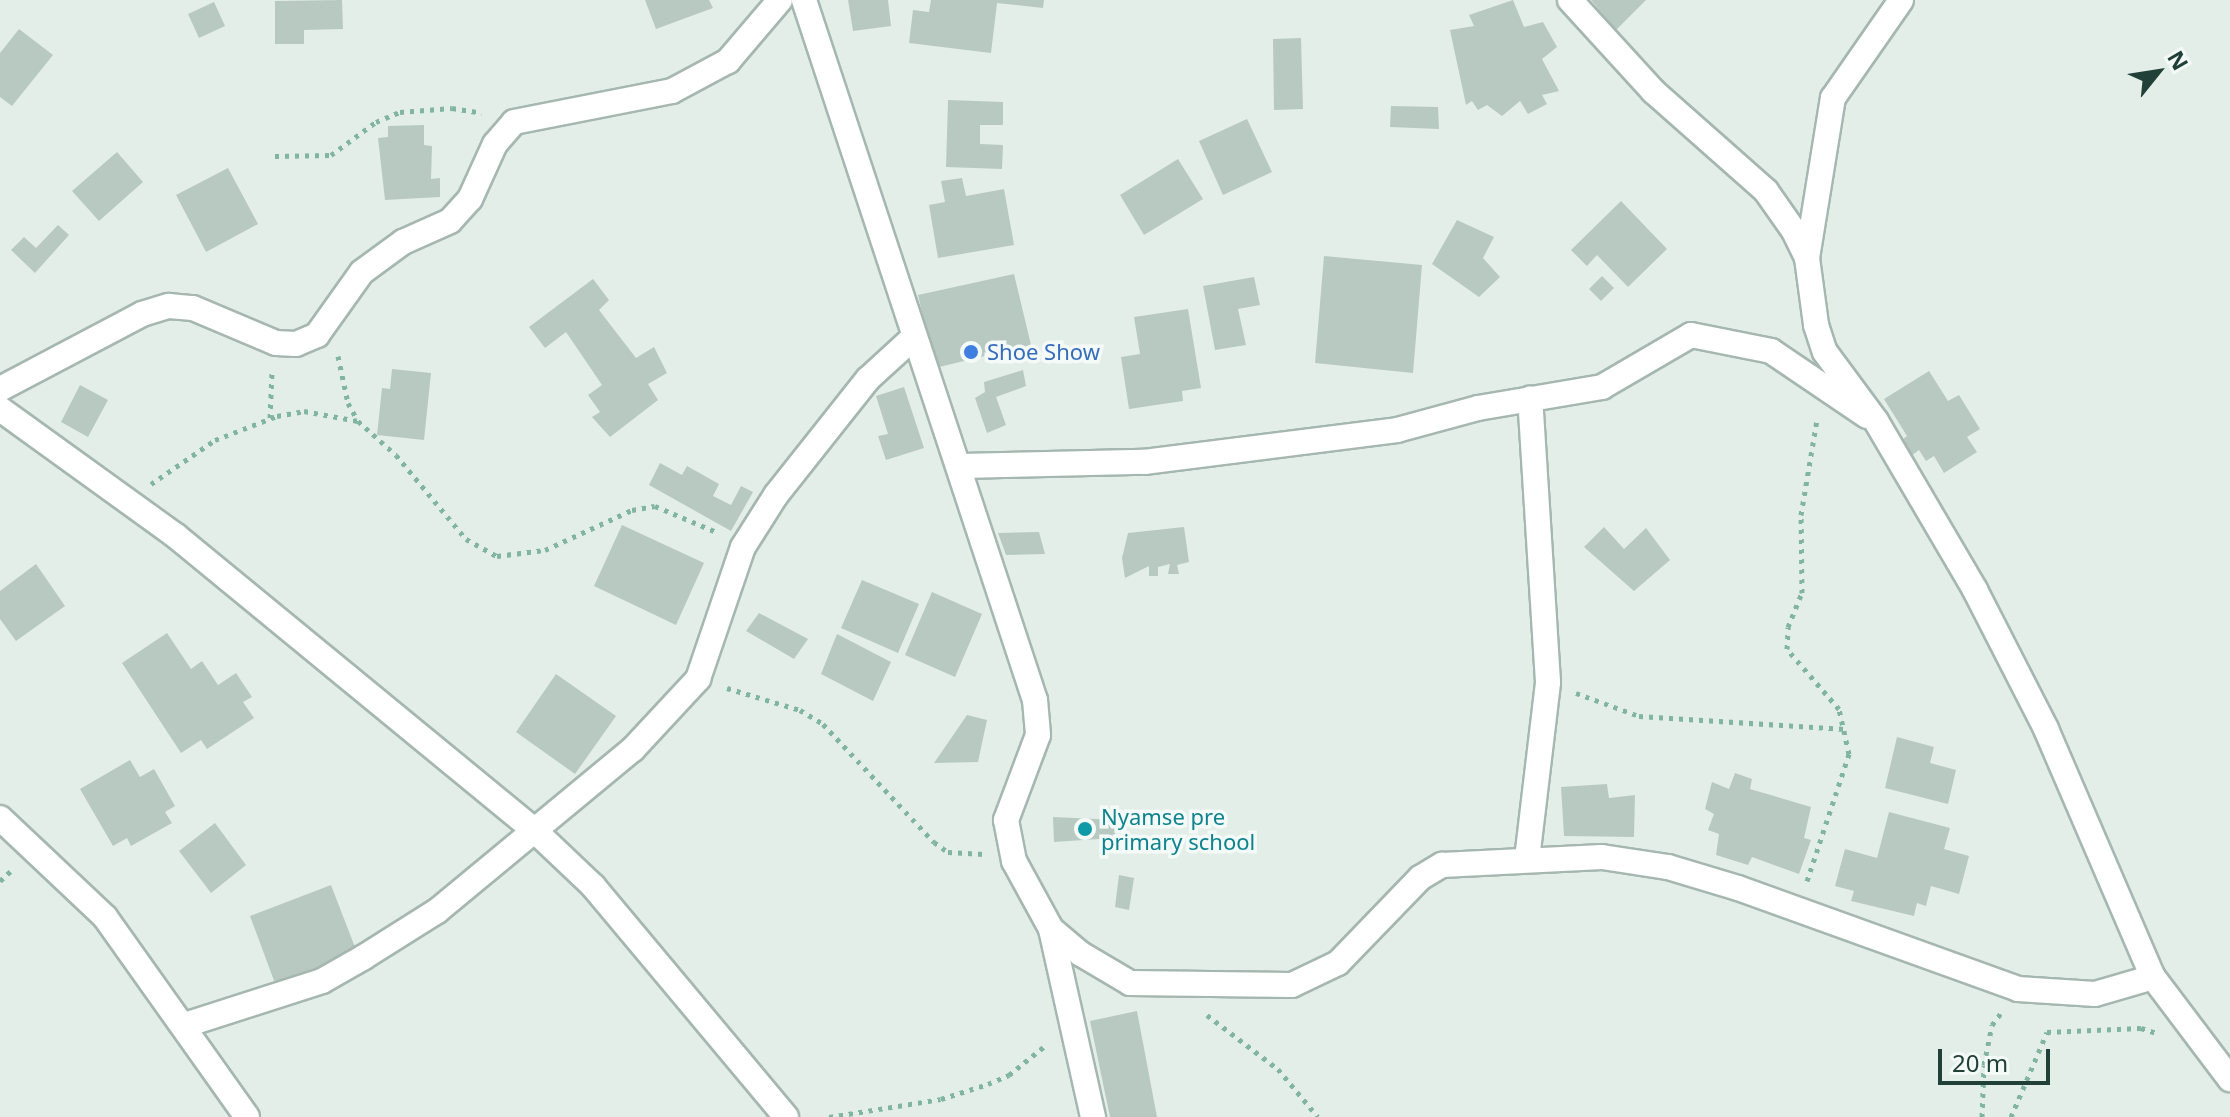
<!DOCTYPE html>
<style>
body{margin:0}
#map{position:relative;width:2230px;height:1117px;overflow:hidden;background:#e3eee9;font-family:"Noto Sans",sans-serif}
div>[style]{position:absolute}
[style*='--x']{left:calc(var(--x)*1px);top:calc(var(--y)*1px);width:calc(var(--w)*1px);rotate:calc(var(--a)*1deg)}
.building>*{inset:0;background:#b8c9c2}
.path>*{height:5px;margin-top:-2.5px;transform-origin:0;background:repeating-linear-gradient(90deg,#81b4a3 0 4px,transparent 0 10px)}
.roads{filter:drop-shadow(2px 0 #a5b7b0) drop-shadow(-2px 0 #a5b7b0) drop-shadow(0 2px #a5b7b0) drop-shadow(0 -2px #a5b7b0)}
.minor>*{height:24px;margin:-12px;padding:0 12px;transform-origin:12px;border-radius:12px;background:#fff}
.dots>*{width:22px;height:22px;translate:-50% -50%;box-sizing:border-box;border:4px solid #f4faf7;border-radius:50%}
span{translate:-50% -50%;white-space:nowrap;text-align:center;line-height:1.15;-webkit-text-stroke:7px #f4faf7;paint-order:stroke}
.shop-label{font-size:22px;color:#366cbe}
.left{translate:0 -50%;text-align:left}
.culture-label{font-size:22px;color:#0d838f}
.north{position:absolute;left:2118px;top:32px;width:80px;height:80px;-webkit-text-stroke:6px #f4faf7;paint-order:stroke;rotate:60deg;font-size:22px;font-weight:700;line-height:32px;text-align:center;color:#214138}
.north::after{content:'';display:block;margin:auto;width:28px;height:36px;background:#214138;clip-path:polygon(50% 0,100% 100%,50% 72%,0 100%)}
.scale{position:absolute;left:1938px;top:1049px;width:112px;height:36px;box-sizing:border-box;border:4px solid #214138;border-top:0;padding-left:10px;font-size:24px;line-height:28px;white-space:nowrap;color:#214138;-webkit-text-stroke:6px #f4faf7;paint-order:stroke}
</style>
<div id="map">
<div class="building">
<i style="clip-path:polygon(342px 0,343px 29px,304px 30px,304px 44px,275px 44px,275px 1px)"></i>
<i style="clip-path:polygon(645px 0,709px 0,713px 8px,656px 29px)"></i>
<i style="clip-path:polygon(848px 0,888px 0,891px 26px,853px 31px)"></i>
<i style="clip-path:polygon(931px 0,1044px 0,1043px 8px,997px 3px,991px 53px,909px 43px,913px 10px,929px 12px)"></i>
<i style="clip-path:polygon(1513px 0,1524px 27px,1543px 22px,1557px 47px,1542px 59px,1559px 91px,1542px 95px,1547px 104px,1528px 114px,1520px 101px,1502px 116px,1487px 105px,1478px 110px,1472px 101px,1466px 105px,1450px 30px,1474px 26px,1469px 15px)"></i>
<i style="clip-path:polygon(1591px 0,1646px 0,1616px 30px)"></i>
<i style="clip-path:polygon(214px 2px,225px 26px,199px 38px,188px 14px)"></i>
<i style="clip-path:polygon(19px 29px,53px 55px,12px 106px,0 97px,0 53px)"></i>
<i style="clip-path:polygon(1301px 38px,1303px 109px,1274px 110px,1273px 39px)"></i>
<i style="clip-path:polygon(948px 100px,1003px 102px,1003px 125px,980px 125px,980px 144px,1003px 145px,1002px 169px,946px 167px)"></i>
<i style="clip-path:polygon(1391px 106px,1438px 107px,1439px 129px,1390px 127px)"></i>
<i style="clip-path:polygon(1247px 119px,1272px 172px,1223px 195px,1199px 141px)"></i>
<i style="clip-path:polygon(424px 125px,424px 145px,432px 146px,431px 179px,440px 178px,440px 197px,385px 200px,378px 138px,388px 137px,388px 126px)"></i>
<i style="clip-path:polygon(117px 152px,143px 182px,99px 221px,72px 191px)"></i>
<i style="clip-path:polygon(1178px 159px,1203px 199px,1144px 235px,1120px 195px)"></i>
<i style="clip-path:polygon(228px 168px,258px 224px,206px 252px,176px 195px)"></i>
<i style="clip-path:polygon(962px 178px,966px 196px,1004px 189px,1014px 245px,938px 258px,929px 205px,945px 202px,941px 181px)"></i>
<i style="clip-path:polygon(1621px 201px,1667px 249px,1628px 287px,1597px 255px,1587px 266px,1571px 250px)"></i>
<i style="clip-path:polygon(1457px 220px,1494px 237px,1483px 258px,1500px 277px,1479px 297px,1432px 264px)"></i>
<i style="clip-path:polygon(58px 225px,69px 235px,35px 273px,11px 250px,24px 237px,36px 248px)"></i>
<i style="clip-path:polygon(1324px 256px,1422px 265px,1413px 373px,1315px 363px)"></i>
<i style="clip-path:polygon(1014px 274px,1031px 345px,935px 368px,918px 295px)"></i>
<i style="clip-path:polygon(1602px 276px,1614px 288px,1601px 301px,1589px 289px)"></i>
<i style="clip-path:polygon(1254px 277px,1260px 305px,1238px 309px,1246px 345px,1215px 350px,1203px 286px)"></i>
<i style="clip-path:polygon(593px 279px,609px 300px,599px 310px,636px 358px,654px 347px,667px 373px,648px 384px,658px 400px,610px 437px,592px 417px,600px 412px,588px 395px,602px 385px,566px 332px,545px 348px,529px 327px)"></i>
<i style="clip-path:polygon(1188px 309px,1201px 388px,1182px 391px,1183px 401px,1129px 409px,1121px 357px,1140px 354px,1134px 317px)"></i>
<i style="clip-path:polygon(392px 369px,431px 373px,424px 440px,377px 435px,382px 388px,390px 389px)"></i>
<i style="clip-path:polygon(1023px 370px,1026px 386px,996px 397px,1006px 425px,987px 433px,975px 398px,985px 392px,984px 382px)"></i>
<i style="clip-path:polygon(1929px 371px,1948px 401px,1959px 395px,1980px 429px,1967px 437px,1977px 452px,1944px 473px,1934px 456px,1926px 461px,1919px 450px,1911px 456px,1902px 440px,1907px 436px,1884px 399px)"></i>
<i style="clip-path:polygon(80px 385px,108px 400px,88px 437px,61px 422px)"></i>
<i style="clip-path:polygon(904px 387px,924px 448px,886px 460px,878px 436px,888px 434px,876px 396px)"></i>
<i style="clip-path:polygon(660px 463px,682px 475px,687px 466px,719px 484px,713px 496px,731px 505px,741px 486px,753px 492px,731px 531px,649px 485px)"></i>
<i style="clip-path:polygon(622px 525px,704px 563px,676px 625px,594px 586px)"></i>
<i style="clip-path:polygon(1184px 527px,1189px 562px,1177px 565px,1179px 574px,1168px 574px,1170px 564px,1158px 567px,1158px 576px,1149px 576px,1149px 566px,1125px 578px,1122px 558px,1128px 533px)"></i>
<i style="clip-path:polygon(1604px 527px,1624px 549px,1646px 528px,1670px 560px,1634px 591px,1584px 547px)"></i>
<i style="clip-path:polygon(1039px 532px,1045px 554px,1006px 555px,998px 533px)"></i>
<i style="clip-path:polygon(36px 564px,65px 606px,16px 641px,0 619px,0 591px)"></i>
<i style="clip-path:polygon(862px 580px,919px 604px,898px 653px,841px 628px)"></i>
<i style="clip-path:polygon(932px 592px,982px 614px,955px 677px,905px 655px)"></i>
<i style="clip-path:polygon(759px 613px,808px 639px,794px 659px,746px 631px)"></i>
<i style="clip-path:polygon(167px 633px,191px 669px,202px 661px,218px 685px,236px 673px,252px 697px,243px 702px,254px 718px,207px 749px,201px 740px,181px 753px,122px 663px)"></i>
<i style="clip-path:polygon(837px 634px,891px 662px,873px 701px,821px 674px)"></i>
<i style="clip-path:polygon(556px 674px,616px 716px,575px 774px,516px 732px)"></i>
<i style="clip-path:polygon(967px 715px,987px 720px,978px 762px,934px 763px)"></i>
<i style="clip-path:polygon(1897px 737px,1934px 747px,1930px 763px,1956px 770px,1948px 804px,1885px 788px)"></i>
<i style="clip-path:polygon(130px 760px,140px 777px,154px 769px,175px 806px,165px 812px,172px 823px,131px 846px,127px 838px,113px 846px,80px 789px)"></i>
<i style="clip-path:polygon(1735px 773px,1752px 779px,1750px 789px,1811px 807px,1804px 838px,1811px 840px,1799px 874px,1752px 857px,1748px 865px,1716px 855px,1719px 834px,1708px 830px,1714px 814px,1705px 809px,1712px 782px,1729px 789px)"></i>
<i style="clip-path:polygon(1607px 784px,1609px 798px,1635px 795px,1634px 837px,1564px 836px,1561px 787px)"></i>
<i style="clip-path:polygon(1889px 812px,1950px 828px,1944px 849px,1969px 856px,1959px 894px,1931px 886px,1926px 906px,1917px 903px,1914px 916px,1851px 901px,1854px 891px,1835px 886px,1845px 849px,1877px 858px)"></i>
<i style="clip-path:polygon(1053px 817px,1118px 820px,1114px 838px,1054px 842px)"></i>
<i style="clip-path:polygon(215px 823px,246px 865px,211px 893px,179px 851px)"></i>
<i style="clip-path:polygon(1119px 875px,1134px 878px,1129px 910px,1115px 907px)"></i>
<i style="clip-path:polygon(331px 885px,358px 955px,276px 986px,250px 916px)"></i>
<i style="clip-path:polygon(1137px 1011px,1157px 1117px,1110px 1117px,1090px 1021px)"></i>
</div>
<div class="path">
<i style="--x:275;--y:156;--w:56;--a:-1"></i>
<i style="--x:331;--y:155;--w:56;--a:-36.3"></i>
<i style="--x:376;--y:122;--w:26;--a:-23"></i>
<i style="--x:400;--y:112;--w:52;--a:-4.4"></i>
<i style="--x:452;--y:108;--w:30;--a:9"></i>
<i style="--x:338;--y:356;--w:48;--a:78"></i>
<i style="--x:348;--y:403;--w:21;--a:61"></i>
<i style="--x:358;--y:421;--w:51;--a:41.8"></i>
<i style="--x:396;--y:455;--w:109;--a:50.2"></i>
<i style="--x:466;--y:539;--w:35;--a:29"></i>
<i style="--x:497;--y:556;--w:48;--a:-7.1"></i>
<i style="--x:545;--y:550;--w:96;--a:-24.7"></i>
<i style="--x:632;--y:510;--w:23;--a:-10"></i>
<i style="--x:655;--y:506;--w:69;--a:22.9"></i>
<i style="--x:270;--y:418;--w:45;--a:-87.5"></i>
<i style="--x:151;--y:484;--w:78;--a:-34.5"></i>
<i style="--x:215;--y:440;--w:66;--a:-21.2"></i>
<i style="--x:277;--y:416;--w:27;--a:-10"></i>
<i style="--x:304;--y:411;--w:55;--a:10.5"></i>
<i style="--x:727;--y:688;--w:76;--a:16.8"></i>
<i style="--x:800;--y:710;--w:27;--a:31"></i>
<i style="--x:823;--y:724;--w:162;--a:46.8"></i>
<i style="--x:934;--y:842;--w:17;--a:36"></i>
<i style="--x:948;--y:852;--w:36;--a:3"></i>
<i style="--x:1576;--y:693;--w:67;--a:20.1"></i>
<i style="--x:1639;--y:716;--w:207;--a:3.6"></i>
<i style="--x:0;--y:881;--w:16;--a:-43"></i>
<i style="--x:1807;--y:881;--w:134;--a:-71.7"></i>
<i style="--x:1849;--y:754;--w:46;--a:-102.5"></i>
<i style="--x:1839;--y:709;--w:79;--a:-130.9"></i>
<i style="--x:1787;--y:649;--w:22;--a:-87"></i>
<i style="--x:1788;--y:627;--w:37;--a:-68"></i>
<i style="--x:1802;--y:593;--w:78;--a:-90.7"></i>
<i style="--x:1801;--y:515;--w:97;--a:-80.5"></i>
<i style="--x:1207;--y:1015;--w:89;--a:37.3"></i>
<i style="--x:1278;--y:1069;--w:62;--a:50.2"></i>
<i style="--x:829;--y:1117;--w:113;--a:-9.1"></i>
<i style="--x:941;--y:1099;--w:49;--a:-17.7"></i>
<i style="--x:988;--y:1084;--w:23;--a:-23"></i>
<i style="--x:1009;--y:1075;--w:48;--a:-39"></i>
<i style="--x:1982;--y:1117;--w:52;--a:-87.8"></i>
<i style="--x:1984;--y:1065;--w:41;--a:-78.7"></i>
<i style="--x:1992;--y:1025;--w:15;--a:-53"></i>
<i style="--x:2011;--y:1117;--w:92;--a:-67"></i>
<i style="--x:2047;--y:1032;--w:94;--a:-2.4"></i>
<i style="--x:2141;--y:1028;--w:16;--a:18"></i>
</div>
<div class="roads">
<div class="minor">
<i style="--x:804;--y:0;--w:737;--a:71.74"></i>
<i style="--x:1035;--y:700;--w:35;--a:85"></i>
<i style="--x:1038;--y:735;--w:91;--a:110.6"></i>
<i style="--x:1006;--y:820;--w:42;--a:79"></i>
<i style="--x:1014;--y:861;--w:77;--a:61.4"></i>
<i style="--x:1051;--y:929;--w:39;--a:40"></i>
<i style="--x:1081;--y:954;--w:57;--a:30.6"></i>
<i style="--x:1130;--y:983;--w:162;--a:0.7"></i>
<i style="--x:1292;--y:985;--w:51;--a:-25.6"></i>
<i style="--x:1338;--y:963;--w:118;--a:-46"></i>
<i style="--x:1420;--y:878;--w:26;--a:-31"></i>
<i style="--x:1442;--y:865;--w:160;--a:-2.9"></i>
<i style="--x:1602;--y:857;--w:67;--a:8.6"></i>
<i style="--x:1668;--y:867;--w:73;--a:16.7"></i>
<i style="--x:1738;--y:888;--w:298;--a:19.8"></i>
<i style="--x:2018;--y:989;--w:77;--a:3.7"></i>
<i style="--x:2095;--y:994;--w:60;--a:-16.3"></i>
<i style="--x:1570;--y:0;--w:123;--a:47.6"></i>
<i style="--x:1653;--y:91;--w:151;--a:41.5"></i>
<i style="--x:1766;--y:191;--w:49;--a:55"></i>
<i style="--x:1794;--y:231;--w:30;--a:64"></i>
<i style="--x:1807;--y:258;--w:68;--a:82.3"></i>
<i style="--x:1816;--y:325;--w:28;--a:72"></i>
<i style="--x:1825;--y:352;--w:86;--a:53.5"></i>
<i style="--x:1876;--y:421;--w:196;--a:59.6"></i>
<i style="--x:1975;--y:590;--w:156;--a:62.9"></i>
<i style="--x:2046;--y:729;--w:270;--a:66.7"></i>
<i style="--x:2153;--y:977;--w:128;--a:53"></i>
<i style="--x:1807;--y:258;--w:162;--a:-80.8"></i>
<i style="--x:1833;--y:98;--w:119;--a:-55.2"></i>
<i style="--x:0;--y:389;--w:161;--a:-27.8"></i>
<i style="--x:142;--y:314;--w:28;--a:-17"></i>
<i style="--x:169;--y:306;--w:24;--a:5"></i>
<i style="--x:193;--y:308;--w:90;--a:22.9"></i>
<i style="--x:276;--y:343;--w:20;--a:3"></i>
<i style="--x:296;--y:344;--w:23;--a:-23"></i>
<i style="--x:317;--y:335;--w:77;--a:-54.5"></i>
<i style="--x:362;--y:272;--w:51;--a:-36.2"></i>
<i style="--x:403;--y:242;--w:51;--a:-24.1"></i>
<i style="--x:450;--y:221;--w:30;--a:-48"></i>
<i style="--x:470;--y:199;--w:60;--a:-65.6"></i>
<i style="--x:495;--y:144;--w:29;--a:-49"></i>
<i style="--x:514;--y:122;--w:161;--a:-11.1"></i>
<i style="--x:672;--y:91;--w:64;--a:-28.2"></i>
<i style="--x:728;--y:61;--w:80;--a:-49.6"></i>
<i style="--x:0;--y:409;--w:217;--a:35.8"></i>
<i style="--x:176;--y:536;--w:462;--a:39.4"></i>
<i style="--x:533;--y:829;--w:83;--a:43.5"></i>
<i style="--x:593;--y:886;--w:301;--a:50.1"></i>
<i style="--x:961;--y:466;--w:183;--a:-1.3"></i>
<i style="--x:1144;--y:462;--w:255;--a:-7.2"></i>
<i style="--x:1397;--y:430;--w:84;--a:-15.2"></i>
<i style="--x:1478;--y:408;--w:126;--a:-9.6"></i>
<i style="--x:1602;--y:387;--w:103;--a:-30.3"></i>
<i style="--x:1691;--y:335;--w:82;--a:11.3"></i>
<i style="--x:1771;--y:351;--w:116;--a:34.1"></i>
<i style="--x:0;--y:818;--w:144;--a:43.3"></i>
<i style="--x:105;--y:917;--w:245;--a:54.6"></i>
<i style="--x:1527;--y:859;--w:178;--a:-83.2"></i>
<i style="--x:1548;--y:682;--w:284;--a:-93.6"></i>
<i style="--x:1051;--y:929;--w:193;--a:77.4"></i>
<i style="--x:185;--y:1025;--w:144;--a:-17.8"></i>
<i style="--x:322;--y:981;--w:48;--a:-29.7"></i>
<i style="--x:364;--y:957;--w:86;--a:-32.2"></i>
<i style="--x:437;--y:911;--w:254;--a:-39.6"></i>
<i style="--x:633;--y:749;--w:96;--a:-47.1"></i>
<i style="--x:698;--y:679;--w:139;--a:-71.2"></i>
<i style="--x:743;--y:547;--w:62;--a:-57.6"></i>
<i style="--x:776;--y:495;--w:148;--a:-51.6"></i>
<i style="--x:868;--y:379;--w:62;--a:-42.4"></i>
</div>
</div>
<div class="dots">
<i style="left:971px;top:352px;background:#3f7fe0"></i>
<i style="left:1085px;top:829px;background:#0f9aa8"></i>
</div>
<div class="shop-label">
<span class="left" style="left:987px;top:352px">Shoe Show</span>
</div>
<div class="culture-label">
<span class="left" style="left:1101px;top:829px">Nyamse pre<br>primary school</span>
</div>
<div class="north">N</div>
<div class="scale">20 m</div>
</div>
